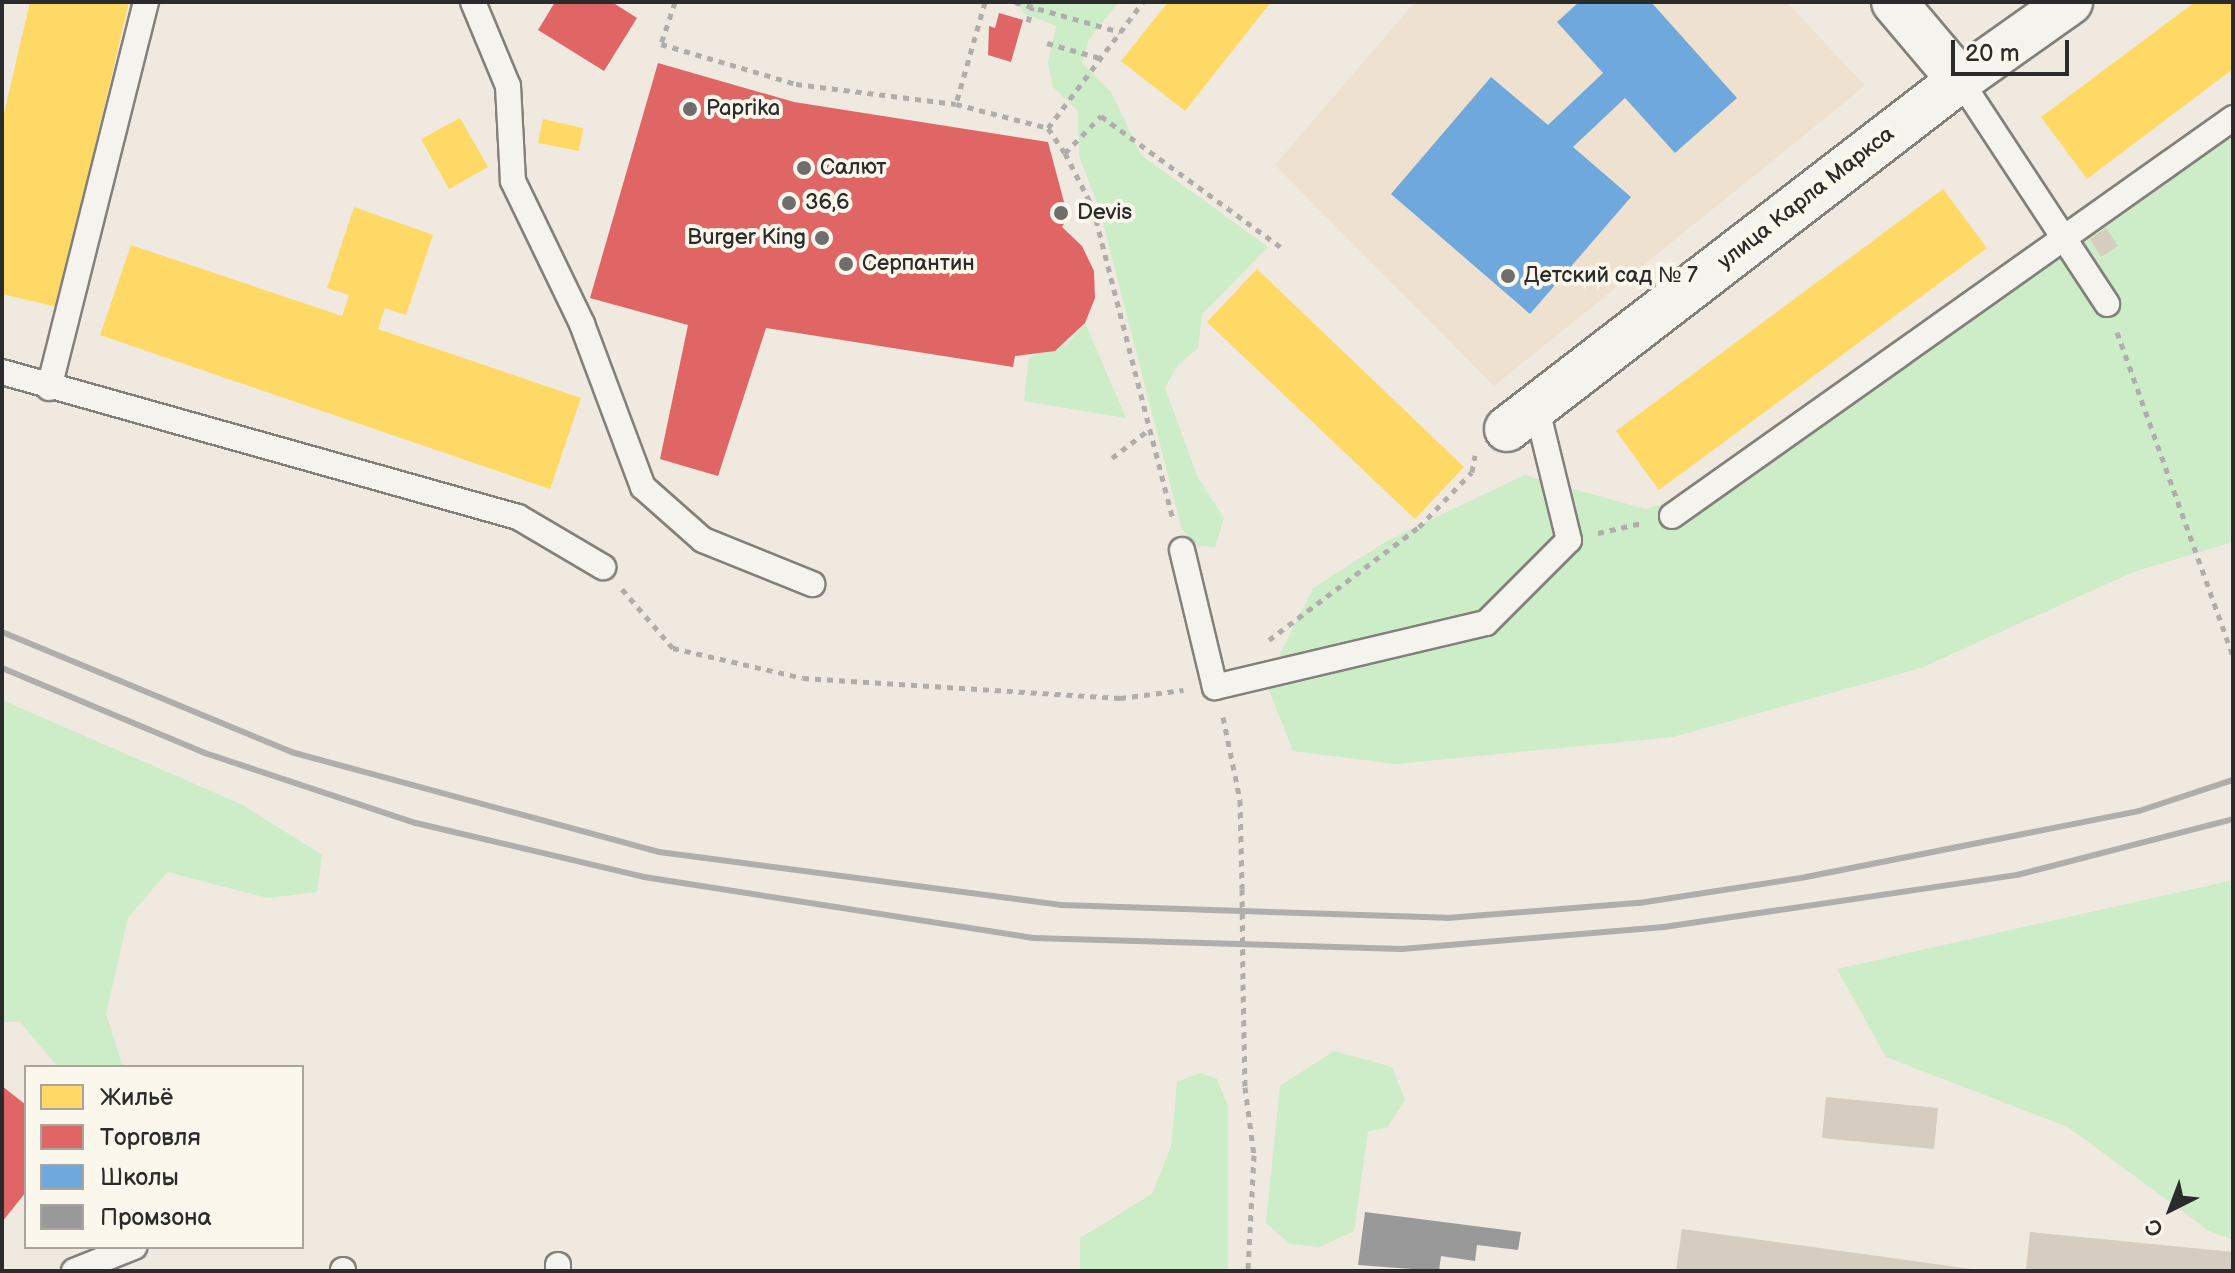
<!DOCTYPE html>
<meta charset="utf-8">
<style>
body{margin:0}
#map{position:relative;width:2235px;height:1273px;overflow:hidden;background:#efe9df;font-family:"Balsamiq Sans",sans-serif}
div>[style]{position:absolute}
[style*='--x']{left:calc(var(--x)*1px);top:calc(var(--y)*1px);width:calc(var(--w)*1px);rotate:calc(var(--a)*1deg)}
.built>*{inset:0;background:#eee1cf}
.green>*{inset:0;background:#cdecc8}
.homes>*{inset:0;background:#ffd966}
.shops>*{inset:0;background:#e06666}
.schools>*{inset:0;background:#6fa8dc}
.industry>*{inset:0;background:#999}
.building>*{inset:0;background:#d6ccc0}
.path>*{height:5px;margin-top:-2.5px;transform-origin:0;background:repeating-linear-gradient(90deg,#b0aeab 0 6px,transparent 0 12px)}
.roads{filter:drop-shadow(2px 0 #83807c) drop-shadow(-2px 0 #83807c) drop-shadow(0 2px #83807c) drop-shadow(0 -2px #83807c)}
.service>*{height:24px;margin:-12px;padding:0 12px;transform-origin:12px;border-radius:12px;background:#f5f3ee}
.minor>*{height:44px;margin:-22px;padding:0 22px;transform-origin:22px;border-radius:22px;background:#f5f3ee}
.rail>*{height:6px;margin:-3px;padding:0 3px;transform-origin:3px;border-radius:3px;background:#b0aeab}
.path-bridge>*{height:5px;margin-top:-2.5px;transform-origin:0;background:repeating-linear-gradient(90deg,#b0aeab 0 6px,transparent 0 12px)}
.dots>*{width:22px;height:22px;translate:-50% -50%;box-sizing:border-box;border:4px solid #fbf7ec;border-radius:50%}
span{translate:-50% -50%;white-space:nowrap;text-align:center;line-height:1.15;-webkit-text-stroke:8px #fbf7ec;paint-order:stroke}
.poi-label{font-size:22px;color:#2b2b2b}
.left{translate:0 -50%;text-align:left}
.right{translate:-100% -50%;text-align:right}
.street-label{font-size:22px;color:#2b2b2b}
.frame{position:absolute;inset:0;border:4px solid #2b2b2b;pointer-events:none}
.legend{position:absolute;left:24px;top:1065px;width:280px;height:184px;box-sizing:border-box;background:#fbf7ec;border:2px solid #a8a59f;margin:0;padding:10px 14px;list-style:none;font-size:24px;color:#2b2b2b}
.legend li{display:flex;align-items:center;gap:16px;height:40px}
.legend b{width:40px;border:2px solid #a8a59f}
.north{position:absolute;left:2131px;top:1169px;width:80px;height:80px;-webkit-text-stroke:6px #fbf7ec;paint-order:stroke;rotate:222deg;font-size:22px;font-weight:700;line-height:32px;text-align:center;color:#2b2b2b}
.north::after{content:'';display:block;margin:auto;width:28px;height:36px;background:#2b2b2b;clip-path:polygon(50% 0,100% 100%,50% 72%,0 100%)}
.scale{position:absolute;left:1951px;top:40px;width:118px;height:36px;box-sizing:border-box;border:4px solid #2b2b2b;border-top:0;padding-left:10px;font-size:24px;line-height:28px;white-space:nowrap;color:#2b2b2b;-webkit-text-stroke:6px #fbf7ec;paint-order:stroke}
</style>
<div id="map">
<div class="built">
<i style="clip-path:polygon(1415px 2px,1787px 2px,1865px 86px,1494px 386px,1275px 165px)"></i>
</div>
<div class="green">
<i style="clip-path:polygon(1019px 2px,1119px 2px,1089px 39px,1082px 63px,1111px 92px,1141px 155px,1268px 247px,1202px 314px,1198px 348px,1178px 365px,1165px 388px,1198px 478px,1224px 518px,1215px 547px,1198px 546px,1182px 530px,1100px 211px,1079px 156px,1078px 111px,1053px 87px,1048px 63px,1056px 26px,1023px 13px)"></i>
<i style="clip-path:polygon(2233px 131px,2233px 542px,2133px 572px,1921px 668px,1673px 737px,1396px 764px,1293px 751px,1266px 682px,1313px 588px,1387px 541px,1524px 475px,1645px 509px,1743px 481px)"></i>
<i style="clip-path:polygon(1085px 323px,1126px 418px,1024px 401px,1029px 357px,1067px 344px)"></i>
<i style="clip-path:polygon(2px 700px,243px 805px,322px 855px,317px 892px,268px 898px,167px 872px,128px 918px,106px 1014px,123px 1067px,58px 1067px,20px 1022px,2px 1022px)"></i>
<i style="clip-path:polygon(2233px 880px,2233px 1240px,2209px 1231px,2068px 1127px,1886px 1057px,1837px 969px)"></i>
<i style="clip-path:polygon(1334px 1051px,1392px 1067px,1405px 1100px,1387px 1128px,1368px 1131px,1354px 1231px,1320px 1247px,1290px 1244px,1266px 1223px,1280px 1086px)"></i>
<i style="clip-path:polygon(1200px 1073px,1217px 1079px,1228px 1106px,1228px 1271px,1080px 1271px,1080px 1238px,1152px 1194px,1171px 1147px,1177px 1082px)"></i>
</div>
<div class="homes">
<i style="clip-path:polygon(30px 2px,129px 2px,57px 307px,2px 294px,2px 122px)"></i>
<i style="clip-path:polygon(1168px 2px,1271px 2px,1185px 111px,1121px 61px)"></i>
<i style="clip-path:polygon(2195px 2px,2233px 2px,2233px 69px,2087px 179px,2041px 117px)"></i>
<i style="clip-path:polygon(460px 118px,488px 167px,449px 189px,421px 139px)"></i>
<i style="clip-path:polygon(543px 119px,583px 128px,579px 151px,538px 143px)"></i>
<i style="clip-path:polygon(1943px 189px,1987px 248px,1659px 490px,1616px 431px)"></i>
<i style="clip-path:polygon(354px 207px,433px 235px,406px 315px,385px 308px,378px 329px,581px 398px,550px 489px,100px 335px,131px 245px,342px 316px,349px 295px,327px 288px)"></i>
<i style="clip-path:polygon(1257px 269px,1464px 467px,1415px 519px,1207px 322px)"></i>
</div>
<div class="shops">
<i style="clip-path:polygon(555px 2px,612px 2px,637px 18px,604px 71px,538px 30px)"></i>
<i style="clip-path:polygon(999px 13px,1023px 20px,1011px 62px,988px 55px,989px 26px,995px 28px)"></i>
<i style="clip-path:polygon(658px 63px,794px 102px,1048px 142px,1068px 217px,1062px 227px,1082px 246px,1094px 271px,1095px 298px,1085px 323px,1055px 351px,1015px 356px,1013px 367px,766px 328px,718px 476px,660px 459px,688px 325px,590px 298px)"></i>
<i style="clip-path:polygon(2px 1086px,26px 1105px,26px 1192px,2px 1222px)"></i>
</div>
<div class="schools">
<i style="clip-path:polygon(1579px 2px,1651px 2px,1737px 98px,1675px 153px,1625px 98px,1573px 147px,1631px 197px,1530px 314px,1391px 194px,1491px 77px,1548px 125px,1603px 73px,1557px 22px)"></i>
</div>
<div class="industry">
<i style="clip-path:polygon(1365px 1212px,1521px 1232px,1518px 1250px,1477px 1245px,1475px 1261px,1441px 1256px,1439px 1271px,1358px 1265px)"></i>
</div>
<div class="building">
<i style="clip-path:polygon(2106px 228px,2118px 246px,2101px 257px,2090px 239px)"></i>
<i style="clip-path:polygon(1826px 1097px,1938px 1108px,1934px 1149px,1822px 1138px)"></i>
<i style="clip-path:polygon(1682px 1229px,1971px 1269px,1971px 1271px,1676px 1271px)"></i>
<i style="clip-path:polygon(2030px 1232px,2233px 1252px,2233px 1271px,2026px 1269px)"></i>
</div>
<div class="path">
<i style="--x:675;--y:2;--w:44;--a:108.4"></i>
<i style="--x:661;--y:44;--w:141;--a:16.5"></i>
<i style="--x:796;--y:84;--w:161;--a:7.1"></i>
<i style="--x:985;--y:2;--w:106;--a:105.9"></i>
<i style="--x:956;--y:104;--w:95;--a:14.6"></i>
<i style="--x:1048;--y:128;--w:30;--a:56"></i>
<i style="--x:1065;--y:153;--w:62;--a:63"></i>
<i style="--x:1093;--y:208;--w:322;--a:75.6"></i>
<i style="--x:1015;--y:2;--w:109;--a:15.9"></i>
<i style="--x:1028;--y:22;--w:16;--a:-75"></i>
<i style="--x:1047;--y:43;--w:55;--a:15.8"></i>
<i style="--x:1048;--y:128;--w:158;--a:-53"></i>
<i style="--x:1065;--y:153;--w:52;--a:-45.8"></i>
<i style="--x:1101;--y:116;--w:224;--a:36.1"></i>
<i style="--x:2117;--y:332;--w:344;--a:70.3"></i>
<i style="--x:1112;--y:458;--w:44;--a:-37.6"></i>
<i style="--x:1598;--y:533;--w:45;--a:-12.8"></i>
<i style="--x:622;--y:589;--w:78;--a:49.2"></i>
<i style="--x:673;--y:648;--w:133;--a:13"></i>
<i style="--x:803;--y:678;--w:318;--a:3.6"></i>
<i style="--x:1120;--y:698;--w:64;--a:-7.1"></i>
<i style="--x:1269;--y:640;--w:188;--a:-37"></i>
<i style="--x:1419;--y:527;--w:76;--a:-46.1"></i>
<i style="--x:1472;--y:472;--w:17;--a:-80"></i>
<i style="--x:1223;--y:717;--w:85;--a:78.4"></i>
<i style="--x:1240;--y:800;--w:89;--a:88.7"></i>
<i style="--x:1243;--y:984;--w:103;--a:88.9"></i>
<i style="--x:1245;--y:1087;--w:69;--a:82.5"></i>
<i style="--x:1254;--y:1155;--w:116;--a:93"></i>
</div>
<div class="roads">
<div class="service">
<i style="--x:473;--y:2;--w:91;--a:67.4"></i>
<i style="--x:508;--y:86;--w:95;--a:87"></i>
<i style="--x:513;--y:181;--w:159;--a:64.2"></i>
<i style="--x:582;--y:324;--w:174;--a:69.5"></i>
<i style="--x:643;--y:487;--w:80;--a:41.5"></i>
<i style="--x:703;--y:540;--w:118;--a:22"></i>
<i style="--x:1960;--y:80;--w:268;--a:56.7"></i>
<i style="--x:2;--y:372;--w:536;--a:15.7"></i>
<i style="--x:518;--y:517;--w:99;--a:30.5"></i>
<i style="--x:49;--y:388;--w:398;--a:-75.9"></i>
<i style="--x:1672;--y:516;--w:688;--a:-35.35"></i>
<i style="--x:1182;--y:550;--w:141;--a:76.5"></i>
<i style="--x:1215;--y:687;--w:278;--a:-13.3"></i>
<i style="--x:1486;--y:623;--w:117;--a:-45"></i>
<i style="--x:1569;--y:540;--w:138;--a:-103.8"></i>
<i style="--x:74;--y:1271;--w:65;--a:-21.8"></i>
<i style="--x:343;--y:1271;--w:1;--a:-90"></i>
<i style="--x:558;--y:1271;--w:6;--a:-90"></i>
</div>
<div class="minor">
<i style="--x:1894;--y:2;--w:102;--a:49.8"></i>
<i style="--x:1507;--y:429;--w:572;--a:-37.61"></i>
<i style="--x:1960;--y:80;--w:135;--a:-35.3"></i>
</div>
</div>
<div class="rail">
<i style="--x:2;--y:632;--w:313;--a:22.5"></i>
<i style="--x:291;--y:752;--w:381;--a:15.2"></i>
<i style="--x:659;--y:852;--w:405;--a:7.5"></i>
<i style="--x:1061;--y:905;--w:386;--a:1.9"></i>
<i style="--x:1447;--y:918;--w:193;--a:-4.5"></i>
<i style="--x:1639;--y:903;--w:169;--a:-8.8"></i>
<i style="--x:1806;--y:877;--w:339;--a:-11.2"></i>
<i style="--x:2139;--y:811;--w:99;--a:-18.3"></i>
<i style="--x:2;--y:668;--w:220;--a:22.7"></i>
<i style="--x:205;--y:753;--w:222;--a:18.4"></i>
<i style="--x:416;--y:823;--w:234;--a:13.3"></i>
<i style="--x:644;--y:877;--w:394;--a:8.9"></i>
<i style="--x:1033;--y:938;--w:369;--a:1.7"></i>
<i style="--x:1402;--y:949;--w:263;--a:-4.8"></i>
<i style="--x:1664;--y:927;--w:357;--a:-8.4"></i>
<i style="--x:2017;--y:875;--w:223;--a:-14.5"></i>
</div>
<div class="path-bridge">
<i style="--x:1242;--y:889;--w:95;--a:89.4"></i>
</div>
<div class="dots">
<i style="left:690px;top:109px;background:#706e6a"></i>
<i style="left:804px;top:168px;background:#706e6a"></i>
<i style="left:789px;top:203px;background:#706e6a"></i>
<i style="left:1061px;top:213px;background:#706e6a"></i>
<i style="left:822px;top:238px;background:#706e6a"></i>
<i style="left:846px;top:264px;background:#706e6a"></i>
<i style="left:1508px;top:276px;background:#706e6a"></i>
</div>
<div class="poi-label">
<span class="left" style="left:706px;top:109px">Paprika</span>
<span class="left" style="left:820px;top:168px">Салют</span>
<span class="left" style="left:805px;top:203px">36,6</span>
<span class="left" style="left:1077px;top:213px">Devis</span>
<span class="right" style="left:806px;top:238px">Burger King</span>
<span class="left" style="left:862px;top:264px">Серпантин</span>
<span class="left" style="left:1524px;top:276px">Детский сад № 7</span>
</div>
<div class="street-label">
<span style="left:1806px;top:198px;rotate:-38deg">улица Карла Маркса</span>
</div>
<div class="frame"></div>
<ul class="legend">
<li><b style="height:22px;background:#ffd966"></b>Жильё</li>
<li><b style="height:22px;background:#e06666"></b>Торговля</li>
<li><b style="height:22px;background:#6fa8dc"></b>Школы</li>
<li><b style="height:22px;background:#999"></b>Промзона</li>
</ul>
<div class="north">С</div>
<div class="scale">20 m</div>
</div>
